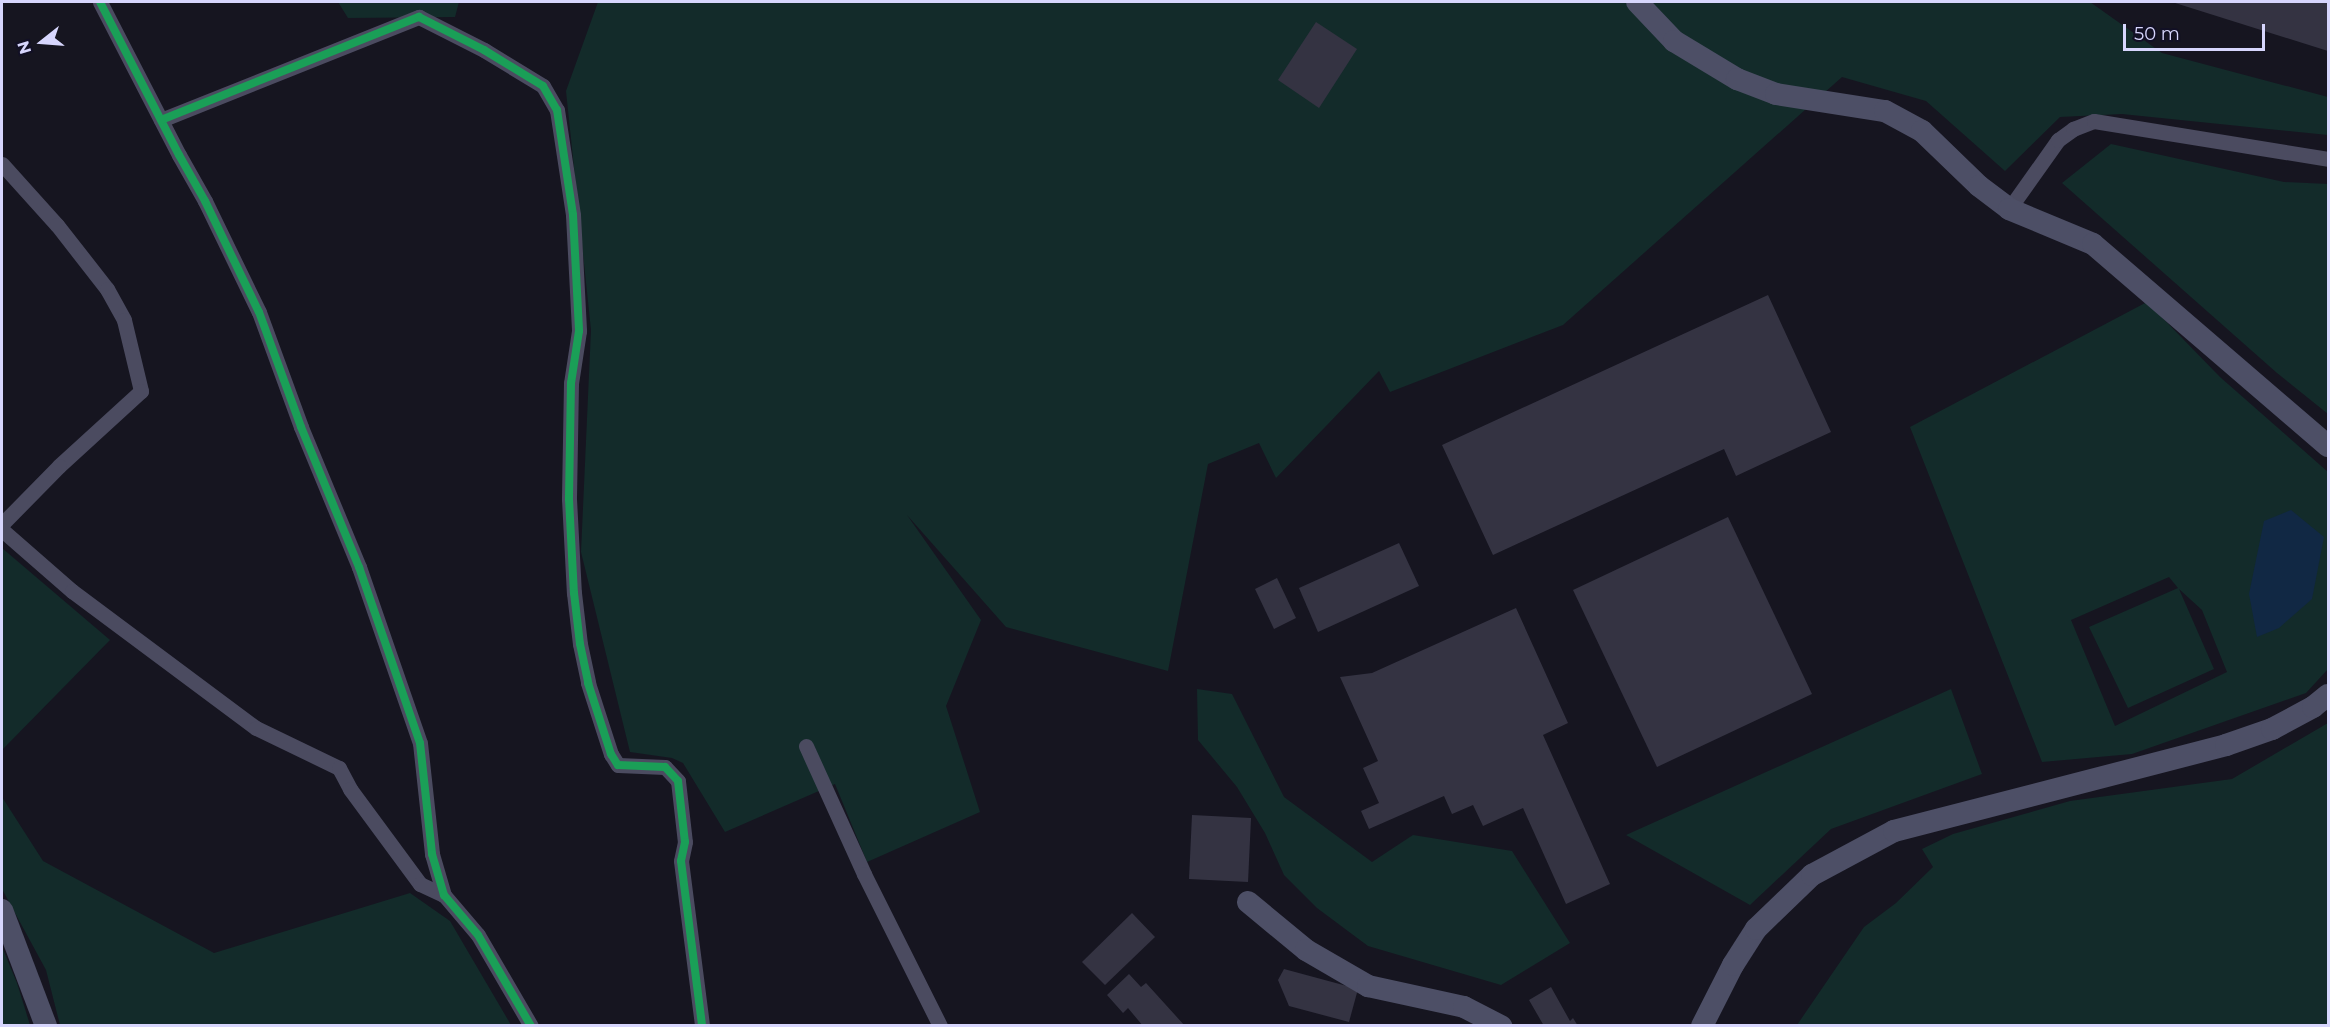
<!DOCTYPE html>
<style>
body{margin:0}
#map{position:relative;width:2330px;height:1027px;overflow:hidden;background:#161520;font-family:Montserrat,sans-serif}
div>[style]{position:absolute}
[style*='--x']{left:calc(var(--x)*1px);top:calc(var(--y)*1px);width:calc(var(--w)*1px);rotate:calc(var(--a)*1deg)}
.green>*{inset:0;background:#132b2a}
.water>*{inset:0;background:#112844}
.building>*{inset:0;background:#343342}
.street>*{height:15px;margin:-7.5px;padding:0 7.5px;transform-origin:7.5px;border-radius:7.5px;background:#4b4b60}
.secondary>*{height:22px;margin:-11px;padding:0 11px;transform-origin:11px;border-radius:11px;background:#4d4f66}
.cycleway>*{height:8px;margin:-4px;padding:0 4px;transform-origin:4px;border-radius:4px;background:#1a9f57}
span{translate:-50% -50%;white-space:nowrap;text-align:center;line-height:1.15;-webkit-text-stroke:6px #121025;paint-order:stroke}
.frame{position:absolute;inset:0;border:3px solid #d7d6fd;pointer-events:none}
.north{position:absolute;left:12px;top:12px;width:60px;height:60px;-webkit-text-stroke:4px #121025;paint-order:stroke;rotate:253deg;font-size:16px;font-weight:700;line-height:24px;text-align:center;color:#d7d6fd}
.north::after{content:'';display:block;margin:auto;width:21px;height:27px;background:#d7d6fd;clip-path:polygon(50% 0,100% 100%,50% 72%,0 100%)}
.scale{position:absolute;left:2123px;top:24px;width:142px;height:27px;box-sizing:border-box;border:3px solid #d7d6fd;border-top:0;padding-left:8px;font-size:18px;line-height:21px;white-space:nowrap;color:#d7d6fd;-webkit-text-stroke:4px #121025;paint-order:stroke}
</style>
<div id="map">
<div class="green">
<i style="clip-path:polygon(338px 2px,459px 2px,455px 17px,348px 18px)"></i>
<i style="clip-path:polygon(598px 2px,2090px 2px,2162px 53px,2328px 97px,2328px 135px,2122px 114px,2060px 117px,2005px 171px,1926px 101px,1842px 77px,1563px 325px,1390px 392px,1379px 371px,1276px 478px,1259px 443px,1208px 464px,1168px 671px,1006px 627px,907px 515px,981px 620px,946px 706px,980px 812px,867px 862px,835px 784px,725px 832px,683px 763px,672px 758px,630px 752px,581px 552px,591px 330px,566px 91px)"></i>
<i style="clip-path:polygon(2111px 144px,2284px 182px,2328px 184px,2328px 414px,2277px 373px,2062px 183px)"></i>
<i style="clip-path:polygon(evenodd,2147px 302px,2220px 377px,2328px 472px,2328px 669px,2306px 693px,2132px 754px,2042px 762px,1910px 427px,2147px 302px,2169px 577px,2178px 588px,2089px 627px,2128px 708px,2214px 669px,2179px 589px,2202px 610px,2227px 672px,2115px 726px,2071px 620px,2169px 577px)"></i>
<i style="clip-path:polygon(2px 548px,110px 640px,2px 750px)"></i>
<i style="clip-path:polygon(1197px 689px,1232px 694px,1284px 797px,1372px 862px,1413px 835px,1512px 851px,1570px 943px,1501px 985px,1368px 946px,1317px 908px,1284px 875px,1265px 833px,1237px 787px,1198px 740px)"></i>
<i style="clip-path:polygon(1951px 689px,1982px 774px,1831px 829px,1750px 905px,1626px 835px)"></i>
<i style="clip-path:polygon(2328px 723px,2328px 1025px,1797px 1025px,1864px 927px,1896px 903px,1933px 867px,1922px 849px,1953px 834px,2070px 801px,2232px 779px)"></i>
<i style="clip-path:polygon(2px 797px,43px 861px,214px 953px,410px 893px,450px 921px,511px 1025px,60px 1025px,46px 970px,2px 889px)"></i>
<i style="clip-path:polygon(2px 947px,17px 983px,30px 1025px,2px 1025px)"></i>
</div>
<div class="water">
<i style="clip-path:polygon(2291px 510px,2324px 537px,2312px 599px,2279px 628px,2257px 637px,2249px 594px,2264px 521px)"></i>
</div>
<div class="building">
<i style="clip-path:polygon(2172px 2px,2328px 2px,2328px 51px)"></i>
<i style="clip-path:polygon(1316px 22px,1357px 49px,1319px 108px,1278px 80px)"></i>
<i style="clip-path:polygon(1768px 295px,1831px 432px,1736px 476px,1724px 449px,1493px 555px,1442px 445px)"></i>
<i style="clip-path:polygon(1728px 517px,1812px 694px,1657px 767px,1573px 590px)"></i>
<i style="clip-path:polygon(1399px 543px,1419px 586px,1318px 632px,1299px 588px)"></i>
<i style="clip-path:polygon(1277px 578px,1296px 618px,1274px 629px,1255px 589px)"></i>
<i style="clip-path:polygon(1516px 608px,1568px 723px,1543px 735px,1610px 884px,1566px 904px,1523px 808px,1483px 826px,1473px 805px,1452px 814px,1444px 796px,1369px 829px,1361px 811px,1379px 803px,1363px 768px,1378px 761px,1340px 677px,1372px 673px)"></i>
<i style="clip-path:polygon(1192px 815px,1251px 818px,1248px 882px,1189px 879px)"></i>
<i style="clip-path:polygon(1132px 913px,1155px 937px,1105px 985px,1082px 962px)"></i>
<i style="clip-path:polygon(1284px 969px,1358px 989px,1349px 1022px,1289px 1006px,1278px 980px)"></i>
<i style="clip-path:polygon(1129px 974px,1141px 987px,1146px 983px,1185px 1026px,1143px 1026px,1128px 1008px,1123px 1013px,1107px 995px)"></i>
<i style="clip-path:polygon(1551px 987px,1570px 1021px,1573px 1018px,1578px 1026px,1544px 1026px,1529px 1000px)"></i>
</div>
<div class="street">
<i style="--x:100;--y:2;--w:172;--a:62.7"></i>
<i style="--x:179;--y:155;--w:53;--a:60.5"></i>
<i style="--x:205;--y:201;--w:123;--a:64.1"></i>
<i style="--x:259;--y:312;--w:122;--a:69.9"></i>
<i style="--x:301;--y:427;--w:152;--a:67.5"></i>
<i style="--x:359;--y:567;--w:186;--a:70.9"></i>
<i style="--x:420;--y:743;--w:112;--a:83.8"></i>
<i style="--x:432;--y:854;--w:43;--a:73.7"></i>
<i style="--x:444;--y:895;--w:52;--a:49.6"></i>
<i style="--x:478;--y:935;--w:105;--a:59.8"></i>
<i style="--x:161;--y:120;--w:278;--a:-21.8"></i>
<i style="--x:419;--y:17;--w:73;--a:26.9"></i>
<i style="--x:484;--y:50;--w:69;--a:31.4"></i>
<i style="--x:543;--y:86;--w:28;--a:60"></i>
<i style="--x:557;--y:110;--w:106;--a:81.3"></i>
<i style="--x:573;--y:215;--w:116;--a:87"></i>
<i style="--x:579;--y:331;--w:53;--a:98.7"></i>
<i style="--x:571;--y:383;--w:116;--a:91"></i>
<i style="--x:569;--y:499;--w:94;--a:87"></i>
<i style="--x:574;--y:593;--w:51;--a:83.3"></i>
<i style="--x:580;--y:644;--w:40;--a:78"></i>
<i style="--x:588;--y:683;--w:75;--a:72.1"></i>
<i style="--x:611;--y:754;--w:13;--a:58"></i>
<i style="--x:618;--y:765;--w:47;--a:2.4"></i>
<i style="--x:665;--y:767;--w:19;--a:47"></i>
<i style="--x:678;--y:781;--w:61;--a:83.5"></i>
<i style="--x:685;--y:842;--w:19;--a:102"></i>
<i style="--x:681;--y:861;--w:166;--a:82.7"></i>
<i style="--x:2;--y:164;--w:82;--a:48"></i>
<i style="--x:57;--y:225;--w:81;--a:52"></i>
<i style="--x:107;--y:289;--w:35;--a:61"></i>
<i style="--x:124;--y:320;--w:73;--a:76.5"></i>
<i style="--x:141;--y:391;--w:111;--a:137.6"></i>
<i style="--x:59;--y:466;--w:81;--a:134.5"></i>
<i style="--x:2009;--y:209;--w:85;--a:-54.6"></i>
<i style="--x:2058;--y:140;--w:19;--a:-36"></i>
<i style="--x:2073;--y:129;--w:22;--a:-21"></i>
<i style="--x:2094;--y:121;--w:237;--a:9.2"></i>
<i style="--x:2;--y:530;--w:93;--a:41.1"></i>
<i style="--x:72;--y:591;--w:229;--a:36.7"></i>
<i style="--x:256;--y:728;--w:92;--a:25.7"></i>
<i style="--x:339;--y:768;--w:24;--a:62"></i>
<i style="--x:350;--y:789;--w:118;--a:53.6"></i>
<i style="--x:420;--y:884;--w:26;--a:25"></i>
<i style="--x:806;--y:746;--w:141;--a:65.6"></i>
<i style="--x:864;--y:874;--w:170;--a:63.4"></i>
</div>
<div class="secondary">
<i style="--x:1637;--y:2;--w:54;--a:46.5"></i>
<i style="--x:1674;--y:41;--w:74;--a:31.1"></i>
<i style="--x:1737;--y:79;--w:42;--a:21"></i>
<i style="--x:1776;--y:94;--w:110;--a:8.9"></i>
<i style="--x:1885;--y:111;--w:42;--a:28.4"></i>
<i style="--x:1922;--y:131;--w:79;--a:44"></i>
<i style="--x:1979;--y:186;--w:38;--a:37"></i>
<i style="--x:2009;--y:209;--w:91;--a:22.6"></i>
<i style="--x:2093;--y:244;--w:310;--a:40.7"></i>
<i style="--x:1248;--y:902;--w:75;--a:39.6"></i>
<i style="--x:1306;--y:950;--w:72;--a:30.1"></i>
<i style="--x:1368;--y:986;--w:98;--a:12.3"></i>
<i style="--x:1464;--y:1007;--w:42;--a:27.2"></i>
<i style="--x:2;--y:910;--w:124;--a:69.2"></i>
<i style="--x:1702;--y:1026;--w:68;--a:-63.1"></i>
<i style="--x:1733;--y:965;--w:43;--a:-57.4"></i>
<i style="--x:1756;--y:929;--w:78;--a:-44"></i>
<i style="--x:1812;--y:875;--w:93;--a:-28.2"></i>
<i style="--x:1894;--y:831;--w:343;--a:-14.5"></i>
<i style="--x:2226;--y:745;--w:49;--a:-19.2"></i>
<i style="--x:2272;--y:729;--w:47;--a:-28.2"></i>
<i style="--x:2313;--y:707;--w:19;--a:-39"></i>
</div>
<div class="cycleway">
<i style="--x:100;--y:2;--w:172;--a:62.7"></i>
<i style="--x:179;--y:155;--w:53;--a:60.5"></i>
<i style="--x:205;--y:201;--w:123;--a:64.1"></i>
<i style="--x:259;--y:312;--w:122;--a:69.9"></i>
<i style="--x:301;--y:427;--w:152;--a:67.5"></i>
<i style="--x:359;--y:567;--w:186;--a:70.9"></i>
<i style="--x:420;--y:743;--w:112;--a:83.8"></i>
<i style="--x:432;--y:854;--w:43;--a:73.7"></i>
<i style="--x:444;--y:895;--w:52;--a:49.6"></i>
<i style="--x:478;--y:935;--w:105;--a:59.8"></i>
<i style="--x:161;--y:120;--w:278;--a:-21.8"></i>
<i style="--x:419;--y:17;--w:73;--a:26.9"></i>
<i style="--x:484;--y:50;--w:69;--a:31.4"></i>
<i style="--x:543;--y:86;--w:28;--a:60"></i>
<i style="--x:557;--y:110;--w:106;--a:81.3"></i>
<i style="--x:573;--y:215;--w:116;--a:87"></i>
<i style="--x:579;--y:331;--w:53;--a:98.7"></i>
<i style="--x:571;--y:383;--w:116;--a:91"></i>
<i style="--x:569;--y:499;--w:94;--a:87"></i>
<i style="--x:574;--y:593;--w:51;--a:83.3"></i>
<i style="--x:580;--y:644;--w:40;--a:78"></i>
<i style="--x:588;--y:683;--w:75;--a:72.1"></i>
<i style="--x:611;--y:754;--w:13;--a:58"></i>
<i style="--x:618;--y:765;--w:47;--a:2.4"></i>
<i style="--x:665;--y:767;--w:19;--a:47"></i>
<i style="--x:678;--y:781;--w:61;--a:83.5"></i>
<i style="--x:685;--y:842;--w:19;--a:102"></i>
<i style="--x:681;--y:861;--w:166;--a:82.7"></i>
</div>
<div class="frame"></div>
<div class="north">N</div>
<div class="scale">50 m</div>
</div>
